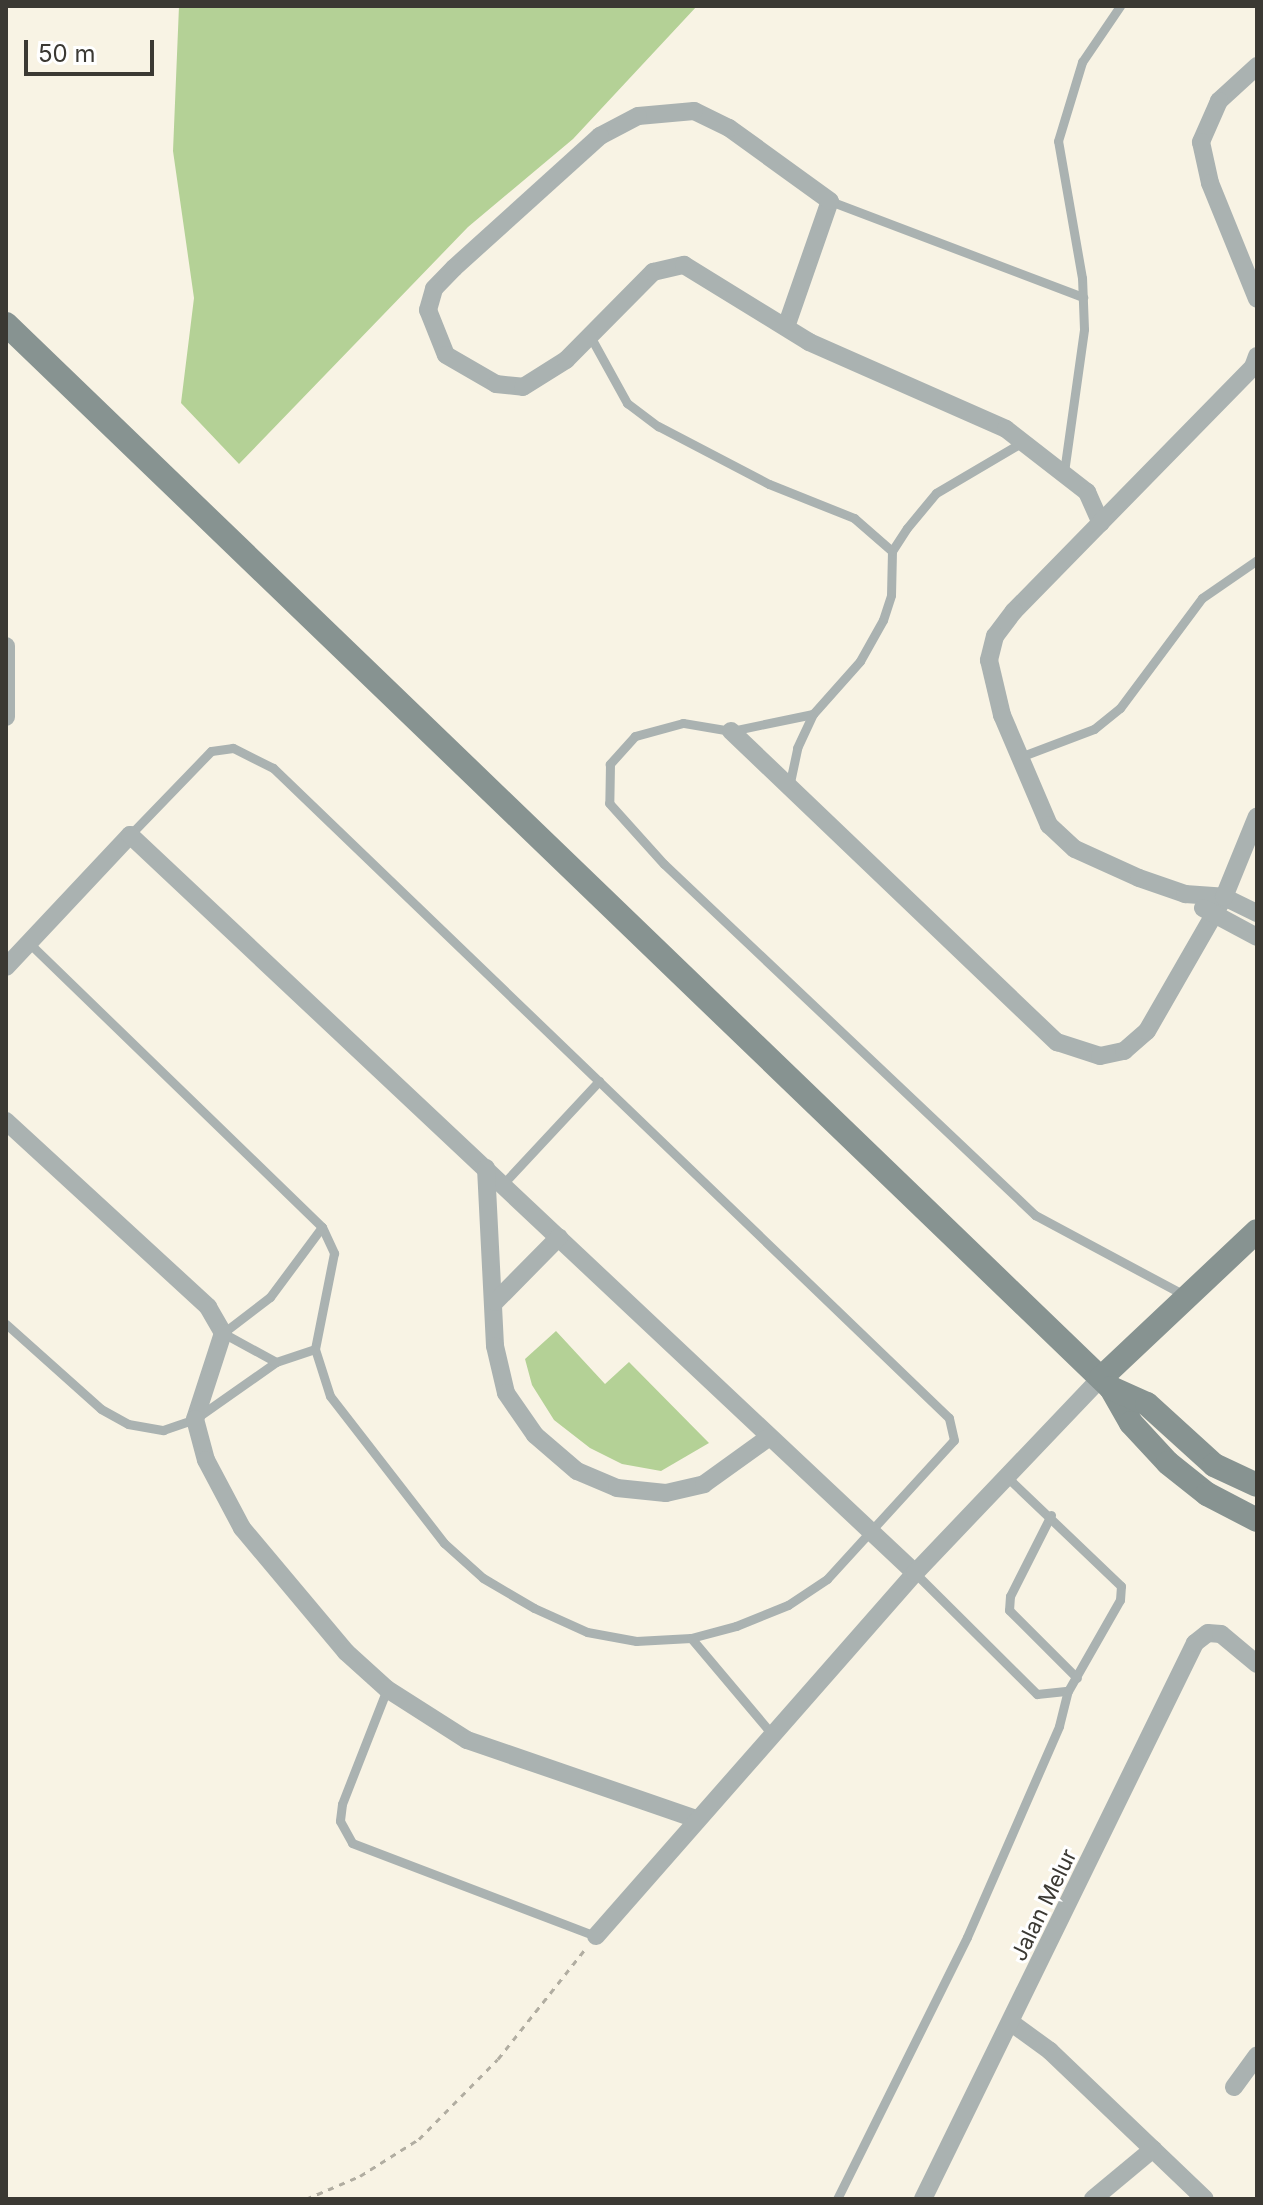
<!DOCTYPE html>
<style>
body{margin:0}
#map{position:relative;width:1263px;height:2205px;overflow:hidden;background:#f8f3e4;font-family:Inter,sans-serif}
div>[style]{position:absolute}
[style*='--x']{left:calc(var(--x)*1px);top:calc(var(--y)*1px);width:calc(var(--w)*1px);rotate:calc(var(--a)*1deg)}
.green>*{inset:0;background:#b4d196}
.path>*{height:3px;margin-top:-1.5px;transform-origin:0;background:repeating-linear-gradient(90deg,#b1ada1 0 6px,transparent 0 12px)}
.lane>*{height:9px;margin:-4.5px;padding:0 4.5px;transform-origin:4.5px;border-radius:4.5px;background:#aab2b1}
.street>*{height:18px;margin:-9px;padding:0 9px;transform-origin:9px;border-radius:9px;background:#aab2b1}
.secondary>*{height:24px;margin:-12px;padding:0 12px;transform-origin:12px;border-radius:12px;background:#879391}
span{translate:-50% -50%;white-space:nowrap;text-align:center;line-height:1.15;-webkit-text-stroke:6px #fff;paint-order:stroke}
.street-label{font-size:22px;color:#3b3933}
.frame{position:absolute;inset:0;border:8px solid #3b3933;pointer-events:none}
.scale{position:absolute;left:24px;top:40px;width:130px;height:36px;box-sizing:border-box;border:4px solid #3b3933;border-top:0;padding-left:10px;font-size:24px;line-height:28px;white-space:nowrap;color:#3b3933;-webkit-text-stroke:6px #fff;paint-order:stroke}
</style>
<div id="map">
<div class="green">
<i style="clip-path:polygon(179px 6px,697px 6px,573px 139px,468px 227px,239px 464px,181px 403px,194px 298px,173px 151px)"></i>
<i style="clip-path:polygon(556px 1331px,605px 1384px,629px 1362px,709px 1443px,661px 1471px,622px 1464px,590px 1448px,554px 1420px,532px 1385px,525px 1359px)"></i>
</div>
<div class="path">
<i style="--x:306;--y:2199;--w:59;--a:-23.1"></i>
<i style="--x:360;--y:2176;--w:70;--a:-32.1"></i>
<i style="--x:419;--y:2139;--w:112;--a:-45.4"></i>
<i style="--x:498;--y:2059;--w:142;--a:-51.6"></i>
</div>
<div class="lane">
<i style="--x:830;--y:201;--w:271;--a:20.8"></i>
<i style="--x:590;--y:336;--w:77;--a:61.1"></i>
<i style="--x:627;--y:403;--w:39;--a:37"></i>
<i style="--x:658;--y:426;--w:125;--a:27.6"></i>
<i style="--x:769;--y:484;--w:92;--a:21.8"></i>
<i style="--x:854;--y:518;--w:50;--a:41"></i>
<i style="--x:1064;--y:472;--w:144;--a:-82"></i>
<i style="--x:1084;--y:329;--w:51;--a:-92.2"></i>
<i style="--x:1082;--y:278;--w:139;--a:-99.9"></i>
<i style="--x:1058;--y:141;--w:83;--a:-73.1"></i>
<i style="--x:1082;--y:62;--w:68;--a:-55.8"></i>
<i style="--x:813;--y:714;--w:84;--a:168.3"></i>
<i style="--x:731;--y:731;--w:49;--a:-170.5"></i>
<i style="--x:683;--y:723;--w:50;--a:164.8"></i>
<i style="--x:635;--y:736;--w:38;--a:132"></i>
<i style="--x:610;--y:764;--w:39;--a:91"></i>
<i style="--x:609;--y:803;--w:82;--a:48"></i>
<i style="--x:664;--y:864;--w:511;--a:43.41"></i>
<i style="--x:1035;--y:1215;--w:171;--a:28.2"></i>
<i style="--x:1020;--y:757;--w:79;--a:-20.7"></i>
<i style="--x:1094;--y:729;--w:33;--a:-39"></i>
<i style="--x:1120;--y:708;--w:137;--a:-53.3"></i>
<i style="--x:1202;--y:598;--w:67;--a:-34.6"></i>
<i style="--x:789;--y:787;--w:40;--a:-78"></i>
<i style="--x:797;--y:748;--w:38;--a:-65"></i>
<i style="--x:813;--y:714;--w:71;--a:-48.4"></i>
<i style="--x:860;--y:661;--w:47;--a:-60.7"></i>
<i style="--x:883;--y:620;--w:26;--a:-72"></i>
<i style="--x:891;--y:595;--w:44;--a:-88.7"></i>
<i style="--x:892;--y:551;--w:27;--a:-57"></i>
<i style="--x:907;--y:528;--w:45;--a:-50.4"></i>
<i style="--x:936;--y:493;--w:99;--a:-30.5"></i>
<i style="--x:29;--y:943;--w:408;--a:44.1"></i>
<i style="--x:322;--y:1227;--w:29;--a:65"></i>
<i style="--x:334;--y:1253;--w:98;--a:101.2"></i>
<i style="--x:315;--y:1349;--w:49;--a:72.3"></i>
<i style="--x:330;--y:1396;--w:186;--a:52.2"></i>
<i style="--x:444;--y:1543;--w:52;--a:41.9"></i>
<i style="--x:483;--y:1578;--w:59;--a:30.5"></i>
<i style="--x:534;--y:1608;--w:58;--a:24.4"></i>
<i style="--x:587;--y:1632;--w:50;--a:10.4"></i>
<i style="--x:636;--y:1641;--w:55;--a:-3.1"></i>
<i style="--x:691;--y:1638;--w:47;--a:-14.9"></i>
<i style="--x:736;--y:1626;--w:56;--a:-22"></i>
<i style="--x:788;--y:1605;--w:47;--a:-33.7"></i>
<i style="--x:827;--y:1579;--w:188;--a:-47.6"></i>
<i style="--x:954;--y:1440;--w:23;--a:-103"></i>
<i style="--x:949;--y:1418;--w:938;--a:-136.12"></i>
<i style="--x:273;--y:768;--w:45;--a:-153.4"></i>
<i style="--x:233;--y:748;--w:22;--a:172"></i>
<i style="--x:211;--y:751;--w:117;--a:134"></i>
<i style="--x:503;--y:1184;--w:141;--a:-47"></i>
<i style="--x:6;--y:1324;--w:127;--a:41.8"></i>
<i style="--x:101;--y:1409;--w:31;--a:29"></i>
<i style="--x:128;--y:1424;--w:36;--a:10"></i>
<i style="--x:163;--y:1430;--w:34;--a:-19"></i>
<i style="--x:195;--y:1419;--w:99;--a:-35.1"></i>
<i style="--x:276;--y:1362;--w:41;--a:-18.4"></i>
<i style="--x:276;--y:1362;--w:60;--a:-151.3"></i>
<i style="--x:223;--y:1333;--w:59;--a:-37.5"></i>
<i style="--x:270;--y:1297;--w:87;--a:-53.4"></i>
<i style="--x:1051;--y:1515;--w:91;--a:116.8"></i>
<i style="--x:1010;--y:1596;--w:14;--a:94"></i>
<i style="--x:1009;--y:1610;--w:96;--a:45"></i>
<i style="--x:915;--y:1573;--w:172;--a:44.8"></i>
<i style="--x:1037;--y:1694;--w:31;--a:-6"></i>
<i style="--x:1068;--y:1691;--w:105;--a:-60.3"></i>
<i style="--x:1120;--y:1600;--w:14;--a:-86"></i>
<i style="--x:1121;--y:1586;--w:159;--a:-136.3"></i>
<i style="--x:691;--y:1638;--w:124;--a:49.9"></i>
<i style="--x:387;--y:1689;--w:123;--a:111.4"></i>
<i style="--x:342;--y:1804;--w:17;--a:97"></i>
<i style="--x:340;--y:1821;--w:25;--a:61"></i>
<i style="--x:352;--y:1843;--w:261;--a:20.9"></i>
<i style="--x:837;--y:2199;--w:292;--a:-63.6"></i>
<i style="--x:967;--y:1937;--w:230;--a:-66.4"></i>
<i style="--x:1059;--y:1726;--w:36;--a:-76"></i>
</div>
<div class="street">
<i style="--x:1257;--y:66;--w:52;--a:137.4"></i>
<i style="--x:1219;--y:101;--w:45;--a:113.7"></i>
<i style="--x:1201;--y:142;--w:42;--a:77.6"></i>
<i style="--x:1210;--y:183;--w:125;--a:67.9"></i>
<i style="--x:786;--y:327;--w:133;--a:-70.8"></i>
<i style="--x:830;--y:201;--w:125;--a:-144.1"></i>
<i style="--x:729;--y:128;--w:39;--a:-154"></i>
<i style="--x:694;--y:111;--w:56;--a:174.9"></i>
<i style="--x:638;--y:116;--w:43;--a:152.2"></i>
<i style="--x:600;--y:136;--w:197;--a:137.9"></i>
<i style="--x:454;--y:268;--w:29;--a:134"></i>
<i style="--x:434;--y:289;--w:22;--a:106"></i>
<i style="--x:428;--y:310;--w:48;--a:68.2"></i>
<i style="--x:446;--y:355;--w:58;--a:30.1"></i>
<i style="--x:496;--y:384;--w:27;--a:6"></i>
<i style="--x:523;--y:387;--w:51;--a:-32.1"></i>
<i style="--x:566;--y:360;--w:124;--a:-45.3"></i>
<i style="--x:653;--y:272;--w:32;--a:-13"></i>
<i style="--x:684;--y:265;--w:147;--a:31.6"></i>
<i style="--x:809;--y:342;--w:215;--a:23.8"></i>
<i style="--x:1006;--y:429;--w:103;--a:37.9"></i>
<i style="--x:1087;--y:492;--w:34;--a:66"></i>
<i style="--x:1257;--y:356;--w:12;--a:110"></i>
<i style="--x:1253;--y:367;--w:342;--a:134.4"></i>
<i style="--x:1014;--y:611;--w:31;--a:127"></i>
<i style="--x:995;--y:636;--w:25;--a:104"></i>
<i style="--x:989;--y:660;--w:57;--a:76.7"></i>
<i style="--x:1002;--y:715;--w:120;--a:66.9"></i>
<i style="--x:1049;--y:825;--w:35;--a:43"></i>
<i style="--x:1075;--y:849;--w:70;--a:24.4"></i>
<i style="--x:1139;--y:878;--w:49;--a:19.2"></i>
<i style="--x:1185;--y:894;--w:39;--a:4"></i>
<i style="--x:1224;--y:897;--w:37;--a:26"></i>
<i style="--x:6;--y:646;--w:71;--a:90"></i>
<i style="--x:731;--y:731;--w:451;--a:43.7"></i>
<i style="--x:1057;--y:1042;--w:45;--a:18"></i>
<i style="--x:1100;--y:1056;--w:25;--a:-12"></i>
<i style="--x:1124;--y:1051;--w:30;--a:-41"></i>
<i style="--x:1147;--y:1031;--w:155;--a:-60.1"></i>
<i style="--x:1224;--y:897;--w:87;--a:-67.8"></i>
<i style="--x:1203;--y:908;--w:61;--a:28.2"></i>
<i style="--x:6;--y:967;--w:181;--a:-46.8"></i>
<i style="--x:130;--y:835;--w:1077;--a:43.23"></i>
<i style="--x:6;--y:1121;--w:275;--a:42.6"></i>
<i style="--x:208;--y:1307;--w:30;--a:60"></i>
<i style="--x:223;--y:1333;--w:90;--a:108"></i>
<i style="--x:195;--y:1419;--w:42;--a:75"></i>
<i style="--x:206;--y:1460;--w:77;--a:62.1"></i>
<i style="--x:242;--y:1528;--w:162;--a:50"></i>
<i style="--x:346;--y:1652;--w:55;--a:42.1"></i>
<i style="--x:387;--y:1689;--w:95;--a:32.5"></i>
<i style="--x:467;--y:1740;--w:240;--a:19"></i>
<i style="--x:486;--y:1168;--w:178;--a:87.1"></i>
<i style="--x:495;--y:1346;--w:48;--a:76.8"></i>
<i style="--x:506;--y:1393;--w:51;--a:55.4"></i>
<i style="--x:535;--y:1435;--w:55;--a:40.6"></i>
<i style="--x:577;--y:1471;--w:43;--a:23"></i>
<i style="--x:617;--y:1488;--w:49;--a:5.8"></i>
<i style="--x:666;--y:1493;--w:39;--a:-13"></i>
<i style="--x:704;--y:1484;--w:79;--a:-35.7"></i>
<i style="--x:495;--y:1302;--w:91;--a:-45.4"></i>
<i style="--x:596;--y:1936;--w:483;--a:-48.7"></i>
<i style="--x:915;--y:1573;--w:269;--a:-46.4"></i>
<i style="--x:1013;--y:2024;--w:46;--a:36.1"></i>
<i style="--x:1050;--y:2051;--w:214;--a:43.7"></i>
<i style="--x:1234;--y:2087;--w:39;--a:-54"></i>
<i style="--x:923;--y:2199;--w:619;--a:-63.93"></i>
<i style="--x:1195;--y:1643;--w:16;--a:-38"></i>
<i style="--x:1208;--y:1633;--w:13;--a:4"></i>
<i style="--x:1221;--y:1634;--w:47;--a:39.8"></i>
<i style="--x:1093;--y:2199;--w:78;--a:-39.8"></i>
</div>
<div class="secondary">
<i style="--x:6;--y:324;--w:1534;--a:43.92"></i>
<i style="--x:1111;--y:1388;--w:40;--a:60.3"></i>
<i style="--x:1131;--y:1423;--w:54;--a:47.2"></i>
<i style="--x:1168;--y:1463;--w:50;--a:38.5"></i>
<i style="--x:1207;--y:1494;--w:56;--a:27.5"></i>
<i style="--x:1101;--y:1378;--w:214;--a:-43.3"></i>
<i style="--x:1111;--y:1388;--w:39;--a:24"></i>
<i style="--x:1147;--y:1404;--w:91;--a:42.3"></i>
<i style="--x:1214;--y:1465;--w:47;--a:24.9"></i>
</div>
<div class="street-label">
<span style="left:1044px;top:1905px;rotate:-64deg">Jalan Melur</span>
</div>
<div class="frame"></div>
<div class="scale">50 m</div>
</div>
